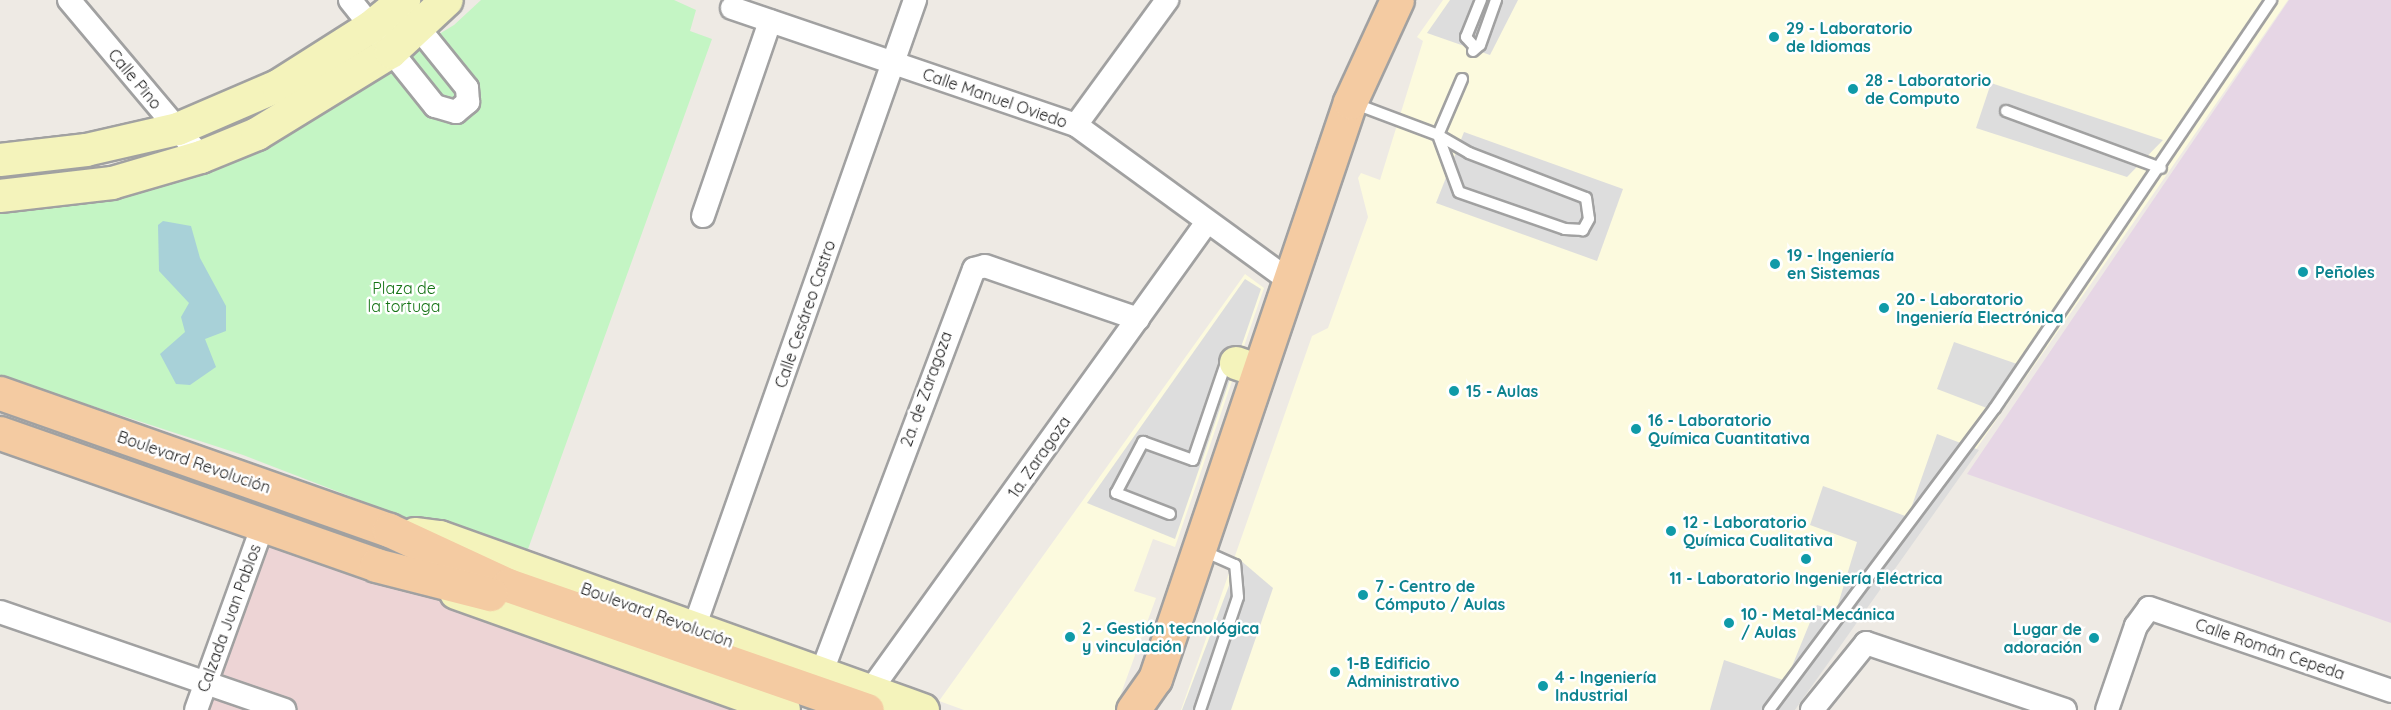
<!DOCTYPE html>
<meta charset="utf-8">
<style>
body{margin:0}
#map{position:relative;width:2391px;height:710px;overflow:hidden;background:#eeeae4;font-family:Quicksand,sans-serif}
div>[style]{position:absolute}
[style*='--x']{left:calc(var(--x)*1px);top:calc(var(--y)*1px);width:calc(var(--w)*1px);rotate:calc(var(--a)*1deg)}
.commercial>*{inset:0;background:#edd4d5}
.industrial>*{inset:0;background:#e6d6e5}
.education>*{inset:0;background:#fcfade}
.park>*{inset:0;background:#c4f5c4}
.parking>*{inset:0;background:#ddd}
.water>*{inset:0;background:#a8d1d8}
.roads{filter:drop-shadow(2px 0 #a1a1a1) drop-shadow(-2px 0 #a1a1a1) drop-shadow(0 2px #a1a1a1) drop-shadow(0 -2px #a1a1a1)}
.lane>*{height:10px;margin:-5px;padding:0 5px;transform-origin:5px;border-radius:5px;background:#fff}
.street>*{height:22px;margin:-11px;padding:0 11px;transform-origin:11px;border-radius:11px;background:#fff}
.secondary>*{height:32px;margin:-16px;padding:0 16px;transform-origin:16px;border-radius:16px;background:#f4f3bb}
.primary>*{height:33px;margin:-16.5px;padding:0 16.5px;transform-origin:16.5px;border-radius:16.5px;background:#f4cba2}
.dots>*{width:16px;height:16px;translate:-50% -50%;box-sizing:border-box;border:3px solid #fff;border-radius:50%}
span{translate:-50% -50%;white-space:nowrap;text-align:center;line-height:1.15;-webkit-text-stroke:5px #fff;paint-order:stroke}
.culture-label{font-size:16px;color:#0d838f;font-weight:700}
.left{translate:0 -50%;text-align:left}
.right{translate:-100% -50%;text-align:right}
.street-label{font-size:16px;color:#1d1d1d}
.park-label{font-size:16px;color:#147314}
</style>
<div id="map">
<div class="commercial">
<i style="clip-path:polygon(261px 525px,795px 710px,193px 710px)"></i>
</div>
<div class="industrial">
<i style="clip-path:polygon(2289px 0,2391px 0,2391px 623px,1967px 474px)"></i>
</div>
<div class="education">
<i style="clip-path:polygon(1443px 0,2288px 0,1795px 710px,1181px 710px,1312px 336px,1328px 328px,1368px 217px,1358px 178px,1361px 173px,1380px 180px,1423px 41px,1417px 37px)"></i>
<i style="clip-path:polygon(1245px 274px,1264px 288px,1175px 547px,1153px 539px,1134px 591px,1156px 598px,1115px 710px,964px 710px,939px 701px)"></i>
</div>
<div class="park">
<i style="clip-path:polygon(481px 0,674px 0,696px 10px,690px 31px,712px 39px,523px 563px,243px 455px,0 376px,0 210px,106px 196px,381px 69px,454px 25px)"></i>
</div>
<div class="parking">
<i style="clip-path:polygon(1450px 0,1518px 0,1490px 55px,1427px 33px)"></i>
<i style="clip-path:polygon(1991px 83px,2163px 140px,2127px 177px,1976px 128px)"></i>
<i style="clip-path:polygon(1464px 132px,1623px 189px,1597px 261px,1436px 203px)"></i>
<i style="clip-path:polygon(1245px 279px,1261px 289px,1175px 539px,1087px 503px)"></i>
<i style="clip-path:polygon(1954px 342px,2017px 364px,1992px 410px,1937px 389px)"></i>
<i style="clip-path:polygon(1937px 434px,1979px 450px,1795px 710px,1710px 710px,1724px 660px,1786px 681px,1817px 605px,1836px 611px,1857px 542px,1810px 525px,1823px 486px,1908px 517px)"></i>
<i style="clip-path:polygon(1239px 559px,1273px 588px,1231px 710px,1182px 710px)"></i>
</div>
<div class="water">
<i style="clip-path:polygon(163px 221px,191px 226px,200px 258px,226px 306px,226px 331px,205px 339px,216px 367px,190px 385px,176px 384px,160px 354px,185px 332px,181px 317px,189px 303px,159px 271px,158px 225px)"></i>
</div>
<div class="roads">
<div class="lane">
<i style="--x:1474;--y:46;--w:12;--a:-132"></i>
<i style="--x:1466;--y:37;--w:40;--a:-68"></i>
<i style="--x:1473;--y:51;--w:9;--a:-41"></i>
<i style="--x:1480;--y:45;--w:48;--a:-70.4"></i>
<i style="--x:1353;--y:103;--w:91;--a:20.6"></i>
<i style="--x:1438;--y:135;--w:61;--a:-66.8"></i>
<i style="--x:2006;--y:111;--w:165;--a:20.2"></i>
<i style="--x:1438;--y:135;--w:36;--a:30"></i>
<i style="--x:1469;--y:153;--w:125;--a:21"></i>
<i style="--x:1586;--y:198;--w:21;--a:82"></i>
<i style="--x:1589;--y:219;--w:13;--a:119"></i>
<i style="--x:1583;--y:230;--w:18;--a:-177"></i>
<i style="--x:1565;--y:229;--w:112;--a:-160.8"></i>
<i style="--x:1459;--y:192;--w:61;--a:-110.2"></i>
<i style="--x:1170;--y:514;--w:58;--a:-158.7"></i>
<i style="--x:1116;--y:493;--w:58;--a:-62.1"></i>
<i style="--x:1143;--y:442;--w:53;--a:19.8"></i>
<i style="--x:1193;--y:460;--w:106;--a:-71.2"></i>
<i style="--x:1200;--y:710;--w:119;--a:-71.4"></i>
<i style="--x:1238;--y:597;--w:32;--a:-95"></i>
<i style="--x:1235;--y:565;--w:37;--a:-156"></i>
<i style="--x:1769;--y:710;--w:377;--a:-53.2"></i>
<i style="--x:1995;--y:408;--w:493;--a:-55.9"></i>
</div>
<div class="street">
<i style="--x:69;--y:0;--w:205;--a:49.9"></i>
<i style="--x:350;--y:0;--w:136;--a:51.3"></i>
<i style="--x:435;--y:106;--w:22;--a:16"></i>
<i style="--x:456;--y:112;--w:16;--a:-40"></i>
<i style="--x:468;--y:102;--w:14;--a:-94"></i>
<i style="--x:467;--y:88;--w:94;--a:-128.9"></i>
<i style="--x:732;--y:8;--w:363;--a:18.8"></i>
<i style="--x:1076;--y:125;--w:265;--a:36.1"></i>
<i style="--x:1076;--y:125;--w:155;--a:-53.9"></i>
<i style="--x:703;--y:216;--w:206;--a:-71"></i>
<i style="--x:0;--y:612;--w:301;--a:19"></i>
<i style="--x:694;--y:628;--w:666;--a:-70.61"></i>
<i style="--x:821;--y:674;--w:433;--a:-69.3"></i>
<i style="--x:974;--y:269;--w:11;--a:-15"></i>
<i style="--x:985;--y:266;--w:162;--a:19.1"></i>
<i style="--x:870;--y:691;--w:578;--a:-54.3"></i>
<i style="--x:196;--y:710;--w:197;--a:-70.1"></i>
<i style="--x:1812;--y:710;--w:86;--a:-51.1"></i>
<i style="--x:1866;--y:643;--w:210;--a:18.6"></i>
<i style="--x:2107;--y:710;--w:89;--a:-71"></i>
<i style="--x:2136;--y:626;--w:22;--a:-54"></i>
<i style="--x:2149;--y:608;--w:256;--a:18.9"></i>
</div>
<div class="secondary">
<i style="--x:0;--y:160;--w:87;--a:-6.6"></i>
<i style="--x:86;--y:150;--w:94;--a:-12.9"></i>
<i style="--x:178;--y:129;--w:109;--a:-23.3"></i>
<i style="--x:278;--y:86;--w:110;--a:-32.4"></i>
<i style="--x:371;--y:27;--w:43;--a:-39.3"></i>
<i style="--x:0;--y:196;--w:113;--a:-6.6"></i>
<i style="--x:112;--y:183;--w:93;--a:-16.3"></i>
<i style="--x:201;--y:157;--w:61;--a:-22.3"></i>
<i style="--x:257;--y:134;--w:157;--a:-31.5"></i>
<i style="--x:391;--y:52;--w:76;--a:-42.9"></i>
<i style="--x:1236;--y:363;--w:24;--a:19"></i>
<i style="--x:415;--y:534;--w:25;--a:7"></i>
<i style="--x:440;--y:537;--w:513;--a:19.71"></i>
<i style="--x:456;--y:593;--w:348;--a:19.6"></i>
</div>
<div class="primary">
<i style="--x:0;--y:393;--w:412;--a:19.4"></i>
<i style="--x:389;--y:530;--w:131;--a:24.8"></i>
<i style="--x:508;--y:585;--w:380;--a:19.2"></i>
<i style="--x:0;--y:433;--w:398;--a:19.3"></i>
<i style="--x:376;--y:565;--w:118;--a:14.3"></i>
<i style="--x:1133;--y:710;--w:38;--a:-55"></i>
<i style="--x:1155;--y:679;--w:609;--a:-71.33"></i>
<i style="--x:1350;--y:102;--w:112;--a:-65.3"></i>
</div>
</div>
<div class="dots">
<i style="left:1774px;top:37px;background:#0f9aa8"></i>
<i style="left:1853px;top:89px;background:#0f9aa8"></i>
<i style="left:1775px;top:264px;background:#0f9aa8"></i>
<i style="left:2303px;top:272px;background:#0f9aa8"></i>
<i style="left:1884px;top:308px;background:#0f9aa8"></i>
<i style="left:1454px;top:391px;background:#0f9aa8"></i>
<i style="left:1636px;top:429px;background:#0f9aa8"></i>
<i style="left:1671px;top:531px;background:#0f9aa8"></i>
<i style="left:1806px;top:559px;background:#0f9aa8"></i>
<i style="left:1363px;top:595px;background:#0f9aa8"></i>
<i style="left:1729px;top:623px;background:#0f9aa8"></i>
<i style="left:1070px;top:637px;background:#0f9aa8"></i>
<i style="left:2094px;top:638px;background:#0f9aa8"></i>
<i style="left:1335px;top:672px;background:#0f9aa8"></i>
<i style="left:1543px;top:686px;background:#0f9aa8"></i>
</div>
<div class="culture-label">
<span class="left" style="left:1786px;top:37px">29 - Laboratorio<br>de Idiomas</span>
<span class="left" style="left:1865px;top:89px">28 - Laboratorio<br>de Computo</span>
<span class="left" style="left:1787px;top:264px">19 - Ingeniería<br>en Sistemas</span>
<span class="left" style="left:2315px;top:272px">Peñoles</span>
<span class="left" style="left:1896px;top:308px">20 - Laboratorio<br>Ingeniería Electrónica</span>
<span class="left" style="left:1466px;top:391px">15 - Aulas</span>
<span class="left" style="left:1648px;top:429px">16 - Laboratorio<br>Química Cuantitativa</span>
<span class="left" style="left:1683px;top:531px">12 - Laboratorio<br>Química Cualitativa</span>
<span style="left:1806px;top:578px">11 - Laboratorio Ingeniería Eléctrica</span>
<span class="left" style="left:1375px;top:595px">7 - Centro de<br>Cómputo / Aulas</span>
<span class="left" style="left:1741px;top:623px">10 - Metal-Mecánica<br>/ Aulas</span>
<span class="left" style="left:1082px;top:637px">2 - Gestión tecnológica<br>y vinculación</span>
<span class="right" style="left:2082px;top:638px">Lugar de<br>adoración</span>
<span class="left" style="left:1347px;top:672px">1-B Edificio<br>Administrativo</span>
<span class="left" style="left:1555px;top:686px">4 - Ingeniería<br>Industrial</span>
</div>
<div class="street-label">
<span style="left:135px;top:79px;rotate:50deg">Calle Pino</span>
<span style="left:995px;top:98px;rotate:19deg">Calle Manuel Oviedo</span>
<span style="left:805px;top:314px;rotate:-71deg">Calle Cesáreo Castro</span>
<span style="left:926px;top:389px;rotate:-70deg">2a. de Zaragoza</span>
<span style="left:1039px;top:457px;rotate:-55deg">1a. Zaragoza</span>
<span style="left:194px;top:462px;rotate:19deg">Boulevard Revolución</span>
<span style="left:657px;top:615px;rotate:20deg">Boulevard Revolución</span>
<span style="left:229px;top:618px;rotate:-70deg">Calzada Juan Pablos</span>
<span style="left:2270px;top:649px;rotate:19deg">Calle Román Cepeda</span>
</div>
<div class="park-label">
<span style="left:404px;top:297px">Plaza de<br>la tortuga</span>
</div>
</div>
